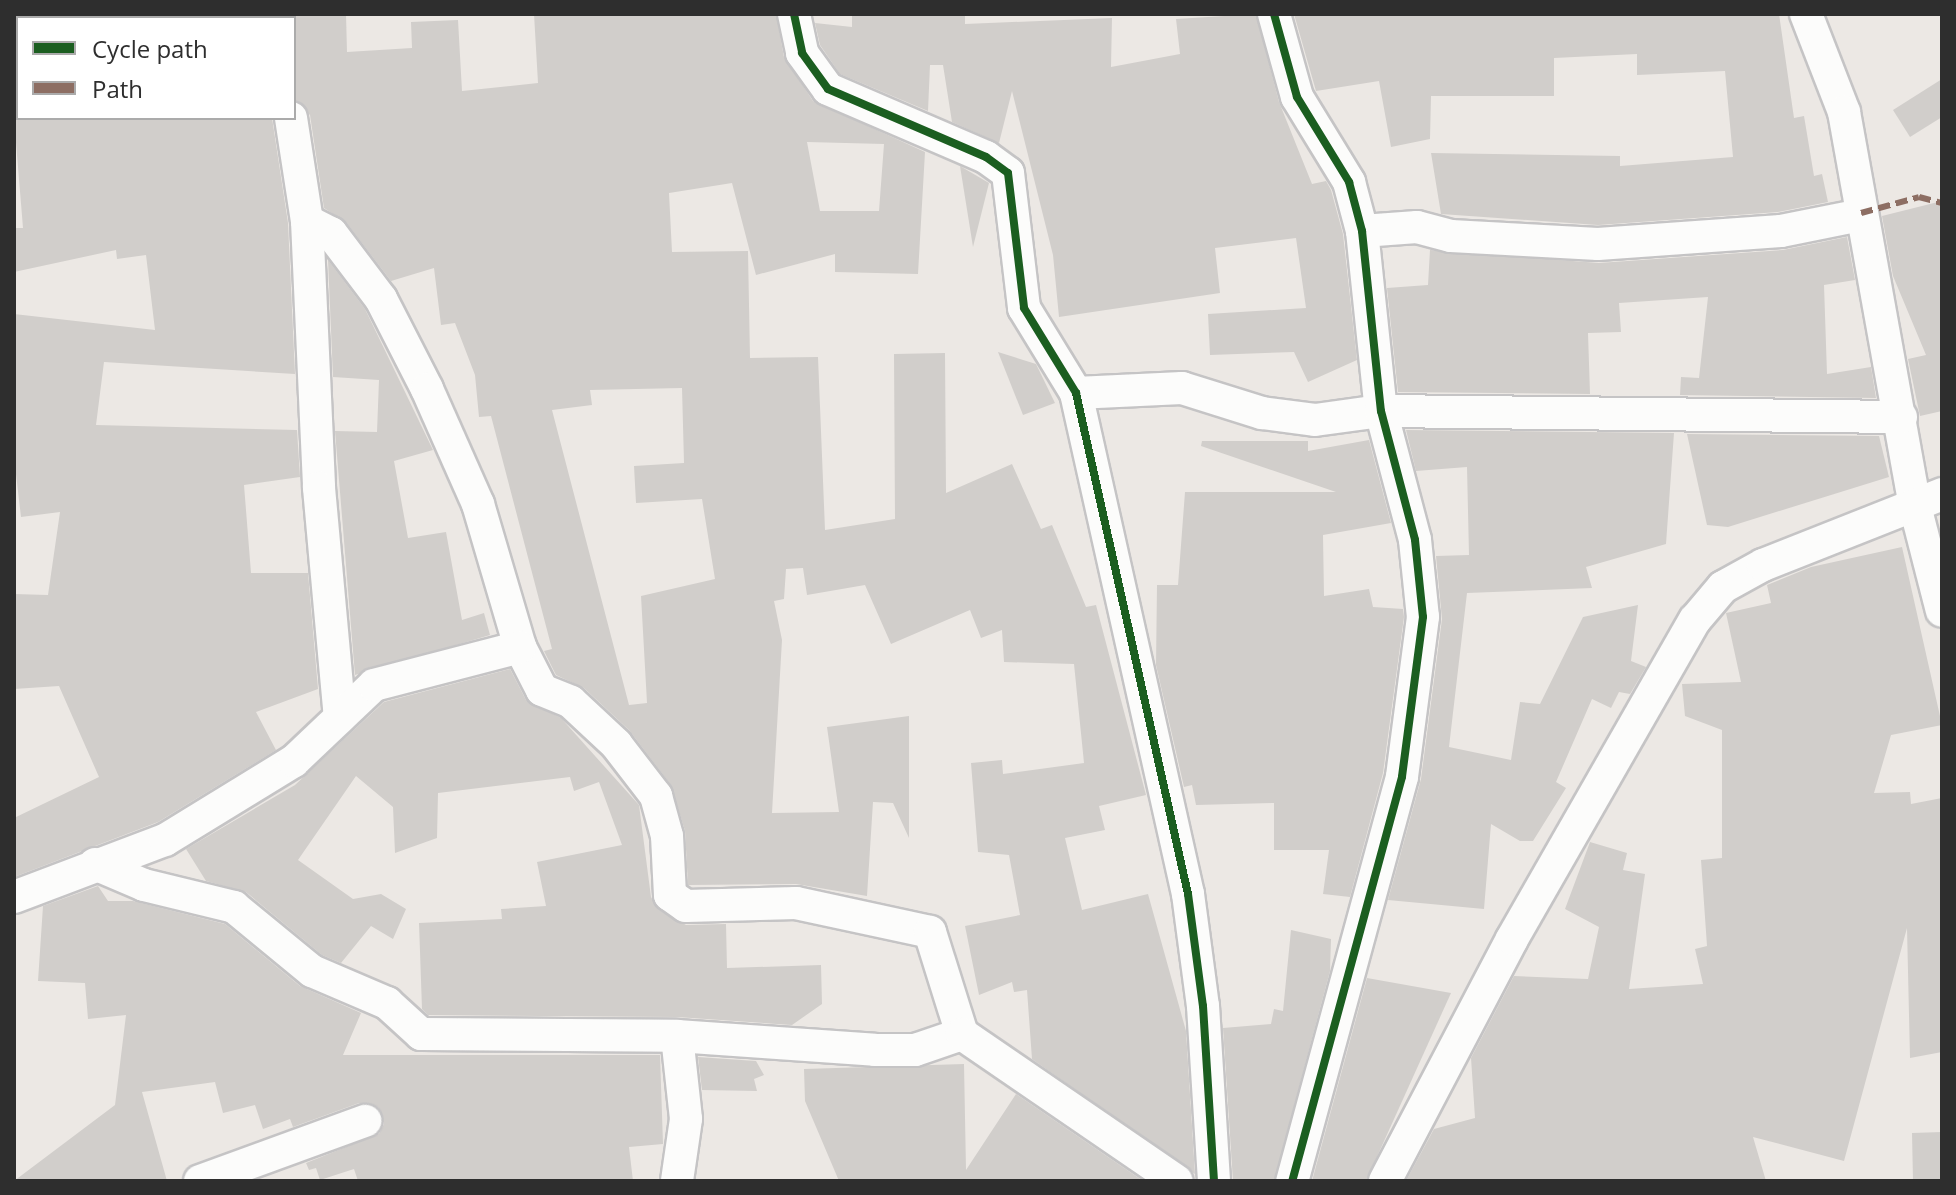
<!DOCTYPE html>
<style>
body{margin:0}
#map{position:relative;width:1956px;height:1195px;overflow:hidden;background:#ece8e4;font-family:"Open Sans",sans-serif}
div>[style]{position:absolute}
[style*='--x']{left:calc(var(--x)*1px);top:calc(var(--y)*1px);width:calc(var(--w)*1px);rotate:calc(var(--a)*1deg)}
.building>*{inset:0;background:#d1cecb}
.roads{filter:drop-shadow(2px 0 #c5c4c5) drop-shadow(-2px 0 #c5c4c5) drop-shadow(0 2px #c5c4c5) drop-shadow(0 -2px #c5c4c5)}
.minor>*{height:32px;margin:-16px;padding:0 16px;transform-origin:16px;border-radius:16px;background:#fcfcfb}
.quiet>*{height:6px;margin-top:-3px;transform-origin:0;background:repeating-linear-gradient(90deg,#8d6e63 0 12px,transparent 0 18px)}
.cycleway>*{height:8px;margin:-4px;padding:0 4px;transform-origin:4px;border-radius:4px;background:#1b5e20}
span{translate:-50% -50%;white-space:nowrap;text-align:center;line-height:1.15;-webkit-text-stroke:6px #fff;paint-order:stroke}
.frame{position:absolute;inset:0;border:16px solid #2e2e2e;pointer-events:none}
.legend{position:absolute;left:16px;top:16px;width:280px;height:104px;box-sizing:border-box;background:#fff;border:2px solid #ababab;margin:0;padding:10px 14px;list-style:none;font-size:24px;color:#2e2e2e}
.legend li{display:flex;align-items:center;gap:16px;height:40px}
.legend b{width:40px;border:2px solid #ababab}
</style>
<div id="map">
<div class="building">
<i style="clip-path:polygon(evenodd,294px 14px,346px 14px,347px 52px,412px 48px,411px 22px,458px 20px,462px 91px,538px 83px,534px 14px,776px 14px,784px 57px,813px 101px,925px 152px,918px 274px,835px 272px,835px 254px,756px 275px,732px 183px,669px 193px,672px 252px,748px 251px,750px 358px,818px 357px,825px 530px,895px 519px,894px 354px,945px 353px,946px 493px,1012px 464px,1041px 529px,1052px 525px,1086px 607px,1096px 605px,1146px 795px,1099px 806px,1105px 830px,1065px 838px,1082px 910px,1148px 894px,1186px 1031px,1195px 1174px,1032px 1059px,1027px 990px,1014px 992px,1012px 982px,979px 995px,965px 926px,1020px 915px,1009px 855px,978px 852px,971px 763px,1002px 760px,1003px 774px,1084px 763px,1074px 664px,1004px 662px,1002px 630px,981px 638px,970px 610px,891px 644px,865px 585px,807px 595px,803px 568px,786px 569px,784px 599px,774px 601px,782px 640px,772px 813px,839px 812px,827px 727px,909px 716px,909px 838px,893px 803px,873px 802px,867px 896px,796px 884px,688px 885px,685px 831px,671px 785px,629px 730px,584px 688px,556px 675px,544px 651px,552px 649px,491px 416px,479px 417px,475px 375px,455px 323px,441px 325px,434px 268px,391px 281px,346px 222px,324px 208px,310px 115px,294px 100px,294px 14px,807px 142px,884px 144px,879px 211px,820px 211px,807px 142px,294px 14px,682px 388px,684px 463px,634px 466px,636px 503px,702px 499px,715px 579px,641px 596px,647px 703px,629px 705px,552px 410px,592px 405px,590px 390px,682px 388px)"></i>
<i style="clip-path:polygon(852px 14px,965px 14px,965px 24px,1112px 18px,1111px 67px,1180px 54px,1176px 19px,1256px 14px,1279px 102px,1312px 184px,1326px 181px,1331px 190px,1343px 234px,1357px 360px,1308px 382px,1294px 352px,1210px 355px,1208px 314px,1306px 308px,1296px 238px,1215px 248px,1220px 293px,1059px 317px,1053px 255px,1012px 91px,999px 143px,952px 122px,943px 65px,930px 65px,928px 111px,840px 74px,820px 45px,815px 23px,852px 27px)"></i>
<i style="clip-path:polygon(1294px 14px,1779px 14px,1794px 118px,1804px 116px,1814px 176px,1822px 174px,1828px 202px,1778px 212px,1598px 225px,1441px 214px,1431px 153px,1620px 156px,1620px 166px,1733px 157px,1725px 71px,1637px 75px,1637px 54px,1554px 58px,1554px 96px,1431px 96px,1430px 139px,1391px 147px,1379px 81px,1316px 91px)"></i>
<i style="clip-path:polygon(1942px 79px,1942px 117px,1910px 137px,1893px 110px)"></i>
<i style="clip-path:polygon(14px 118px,272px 118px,288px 223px,295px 374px,104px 362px,96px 425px,297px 430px,300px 477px,244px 485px,251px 573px,308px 573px,318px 689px,256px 712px,276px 750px,158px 822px,14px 877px,14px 818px,99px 777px,59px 686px,14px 689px,14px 594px,48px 595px,60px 512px,21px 517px,14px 457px,14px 314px,155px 330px,146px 255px,117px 259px,116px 250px,14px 272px,14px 228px,23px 228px)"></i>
<i style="clip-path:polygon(960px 166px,989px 183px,973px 247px)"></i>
<i style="clip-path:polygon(1942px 201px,1942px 411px,1920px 416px,1908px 359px,1926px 355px,1893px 276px,1882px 216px)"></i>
<i style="clip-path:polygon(1847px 237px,1855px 280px,1824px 285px,1827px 374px,1871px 367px,1876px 398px,1680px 395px,1681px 377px,1699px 378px,1708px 297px,1619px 303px,1621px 332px,1588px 333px,1590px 394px,1398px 392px,1387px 288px,1428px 285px,1430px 250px,1599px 263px,1783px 250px)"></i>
<i style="clip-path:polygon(328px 260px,365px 309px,433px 450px,394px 461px,408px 538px,446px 532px,462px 620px,484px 613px,490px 635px,355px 675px,335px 431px,377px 432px,379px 380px,333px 377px)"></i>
<i style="clip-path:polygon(998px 352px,1036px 364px,1055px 403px,1023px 415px)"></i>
<i style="clip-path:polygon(1406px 430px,1674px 433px,1666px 544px,1586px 567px,1592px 588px,1467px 593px,1449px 747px,1511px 760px,1520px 702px,1540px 704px,1583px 617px,1638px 605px,1631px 661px,1646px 667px,1630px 694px,1619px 692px,1611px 708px,1592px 699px,1556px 782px,1566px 788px,1533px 841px,1520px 841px,1491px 824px,1484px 909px,1388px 900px,1421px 779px,1442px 619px,1436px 556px,1469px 555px,1467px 467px,1416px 471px)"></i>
<i style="clip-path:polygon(1687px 434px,1879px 436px,1889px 477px,1728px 527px,1707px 525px)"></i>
<i style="clip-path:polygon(1369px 440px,1391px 523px,1323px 535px,1324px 596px,1369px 589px,1373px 607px,1403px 609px,1404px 617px,1383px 773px,1350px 897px,1323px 894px,1329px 850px,1274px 850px,1274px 803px,1196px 805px,1192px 785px,1184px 787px,1156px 665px,1157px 585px,1178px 585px,1185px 492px,1336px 492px,1201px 446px,1202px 441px,1308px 441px,1308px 451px)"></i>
<i style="clip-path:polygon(1902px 547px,1942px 725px,1891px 735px,1874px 793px,1910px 792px,1911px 804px,1942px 798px,1942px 1052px,1910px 1058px,1907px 928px,1844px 1161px,1753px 1137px,1766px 1181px,1406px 1181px,1434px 1129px,1475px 1118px,1471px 1058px,1514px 976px,1588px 979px,1599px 927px,1565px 909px,1590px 842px,1627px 853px,1623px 870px,1645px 874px,1629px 989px,1703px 984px,1695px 949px,1707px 946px,1701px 860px,1722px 858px,1722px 730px,1685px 716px,1682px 684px,1741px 682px,1726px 613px,1771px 603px,1767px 585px,1811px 567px)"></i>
<i style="clip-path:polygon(510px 669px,526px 700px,561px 718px,639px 805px,651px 897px,659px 910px,686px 925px,726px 924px,727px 968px,821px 965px,822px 1004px,792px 1025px,677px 1017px,428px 1015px,422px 1009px,419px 923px,502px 919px,501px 909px,546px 906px,537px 862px,622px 845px,599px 782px,574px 791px,570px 777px,438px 793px,437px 838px,395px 853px,393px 807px,356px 776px,298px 860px,353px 899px,381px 894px,406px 909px,393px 939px,371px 926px,341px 963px,322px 955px,246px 892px,206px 881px,186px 849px,295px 785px,384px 702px)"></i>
<i style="clip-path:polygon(98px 886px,108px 901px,133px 901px,225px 924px,300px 986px,361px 1013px,343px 1055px,660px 1055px,663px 1144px,629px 1147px,633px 1181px,358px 1181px,354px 1169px,320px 1180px,316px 1168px,309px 1170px,306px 1163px,379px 1134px,384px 1124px,378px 1107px,359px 1103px,293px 1127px,290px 1119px,263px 1129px,255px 1105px,223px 1113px,215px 1082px,142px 1092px,167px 1181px,14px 1181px,115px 1105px,126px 1015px,88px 1019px,85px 983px,38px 981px,43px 906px)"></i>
<i style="clip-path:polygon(1291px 930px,1331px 939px,1330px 971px,1274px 1181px,1233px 1181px,1223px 1028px,1271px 1024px,1274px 1009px,1283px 1011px)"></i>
<i style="clip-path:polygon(1367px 978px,1451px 993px,1366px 1181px,1312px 1181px)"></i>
<i style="clip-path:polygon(698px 1057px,756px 1061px,764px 1075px,754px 1079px,757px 1091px,702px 1090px)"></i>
<i style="clip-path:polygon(964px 1064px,966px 1170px,1016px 1094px,1143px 1181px,839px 1181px,805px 1101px,804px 1069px)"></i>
<i style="clip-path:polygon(1942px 1132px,1942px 1181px,1913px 1181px,1912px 1133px)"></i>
</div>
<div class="roads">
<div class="minor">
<i style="--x:794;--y:14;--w:40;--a:78"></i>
<i style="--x:802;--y:53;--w:44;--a:54.2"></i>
<i style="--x:828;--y:89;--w:172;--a:23.3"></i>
<i style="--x:986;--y:157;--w:27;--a:36"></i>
<i style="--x:1008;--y:173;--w:136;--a:83.2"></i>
<i style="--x:1024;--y:308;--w:100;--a:58.5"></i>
<i style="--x:1076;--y:393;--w:513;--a:77.4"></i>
<i style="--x:1188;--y:894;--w:113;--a:82.4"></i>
<i style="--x:1203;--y:1006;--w:175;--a:86.4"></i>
<i style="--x:1274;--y:14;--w:86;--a:74.5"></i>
<i style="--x:1297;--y:97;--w:100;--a:58.5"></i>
<i style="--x:1349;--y:182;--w:51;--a:75.1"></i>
<i style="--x:1362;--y:231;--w:181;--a:84"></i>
<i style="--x:1381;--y:411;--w:133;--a:75.2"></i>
<i style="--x:1415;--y:540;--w:77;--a:84.1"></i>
<i style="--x:1423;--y:617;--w:161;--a:97.5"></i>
<i style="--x:1402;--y:777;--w:419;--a:105.2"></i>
<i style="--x:1806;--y:14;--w:105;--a:68.8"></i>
<i style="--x:1844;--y:112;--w:400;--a:79.8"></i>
<i style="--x:1915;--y:506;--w:108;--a:75.6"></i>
<i style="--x:291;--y:118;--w:104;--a:81.2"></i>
<i style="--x:307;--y:221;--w:267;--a:87.4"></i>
<i style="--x:319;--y:488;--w:230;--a:84.8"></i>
<i style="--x:307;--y:221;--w:27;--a:27"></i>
<i style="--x:331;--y:233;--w:83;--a:52.9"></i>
<i style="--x:381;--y:299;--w:101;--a:62.9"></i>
<i style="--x:427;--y:389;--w:126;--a:66.1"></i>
<i style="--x:478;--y:504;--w:149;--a:73.6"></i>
<i style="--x:520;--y:647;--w:48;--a:62.9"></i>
<i style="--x:542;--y:690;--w:31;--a:22"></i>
<i style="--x:571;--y:702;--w:62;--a:43"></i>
<i style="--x:616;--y:744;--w:66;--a:52.4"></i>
<i style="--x:656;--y:796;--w:41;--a:74.6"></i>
<i style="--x:667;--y:836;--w:59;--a:87.1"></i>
<i style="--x:670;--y:895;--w:19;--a:35"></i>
<i style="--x:686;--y:906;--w:110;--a:-1.6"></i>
<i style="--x:796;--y:903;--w:137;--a:12.2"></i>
<i style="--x:930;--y:932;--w:107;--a:72.6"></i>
<i style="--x:1362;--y:231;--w:55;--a:-4.2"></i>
<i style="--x:1417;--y:227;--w:35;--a:15"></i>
<i style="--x:1451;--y:236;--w:147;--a:3.1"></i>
<i style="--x:1598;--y:244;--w:183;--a:-4.1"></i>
<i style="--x:1781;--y:231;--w:82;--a:-11.3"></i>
<i style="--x:1076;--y:393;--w:106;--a:-2.7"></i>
<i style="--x:1182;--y:388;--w:84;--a:17.4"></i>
<i style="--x:1262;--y:413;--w:53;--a:7.5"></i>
<i style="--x:1315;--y:420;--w:67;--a:-7.8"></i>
<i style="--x:1381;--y:411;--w:520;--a:0.66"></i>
<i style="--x:95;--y:864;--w:53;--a:23.2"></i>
<i style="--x:144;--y:885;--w:93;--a:13.7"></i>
<i style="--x:234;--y:907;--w:101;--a:39.4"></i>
<i style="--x:312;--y:971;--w:82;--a:23.1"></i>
<i style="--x:387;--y:1003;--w:46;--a:42.4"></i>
<i style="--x:421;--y:1034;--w:256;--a:0.4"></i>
<i style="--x:677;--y:1036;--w:198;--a:4"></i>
<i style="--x:875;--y:1050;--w:40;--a:0"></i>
<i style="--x:915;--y:1050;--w:50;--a:-18.8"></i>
<i style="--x:962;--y:1034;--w:260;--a:34.4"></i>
<i style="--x:14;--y:897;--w:161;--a:-20.7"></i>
<i style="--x:165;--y:840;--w:151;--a:-31.5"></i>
<i style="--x:294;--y:761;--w:110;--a:-43.5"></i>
<i style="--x:374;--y:685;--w:151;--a:-14.6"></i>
<i style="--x:677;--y:1036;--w:83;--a:83.8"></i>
<i style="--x:686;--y:1119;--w:63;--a:98.3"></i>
<i style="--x:200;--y:1181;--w:176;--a:-20"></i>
<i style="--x:1385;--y:1181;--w:273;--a:-62.3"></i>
<i style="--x:1512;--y:939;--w:368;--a:-60.2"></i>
<i style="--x:1695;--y:620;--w:43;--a:-49.7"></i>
<i style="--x:1723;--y:587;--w:46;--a:-28.8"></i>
<i style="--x:1763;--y:565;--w:193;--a:-21.6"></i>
</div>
</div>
<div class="quiet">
<i style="--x:1861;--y:213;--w:60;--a:-15.4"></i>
<i style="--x:1919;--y:197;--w:24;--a:15"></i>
</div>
<div class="cycleway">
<i style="--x:794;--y:14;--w:40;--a:78"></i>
<i style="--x:802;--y:53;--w:44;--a:54.2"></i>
<i style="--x:828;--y:89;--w:172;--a:23.3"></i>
<i style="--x:986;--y:157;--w:27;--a:36"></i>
<i style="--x:1008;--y:173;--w:136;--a:83.2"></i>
<i style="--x:1024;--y:308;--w:100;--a:58.5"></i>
<i style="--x:1076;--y:393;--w:513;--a:77.4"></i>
<i style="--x:1188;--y:894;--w:113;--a:82.4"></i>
<i style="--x:1203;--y:1006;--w:175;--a:86.4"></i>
<i style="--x:1274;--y:14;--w:86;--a:74.5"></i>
<i style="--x:1297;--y:97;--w:100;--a:58.5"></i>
<i style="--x:1349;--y:182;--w:51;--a:75.1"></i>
<i style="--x:1362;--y:231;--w:181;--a:84"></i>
<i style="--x:1381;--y:411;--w:133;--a:75.2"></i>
<i style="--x:1415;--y:540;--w:77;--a:84.1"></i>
<i style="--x:1423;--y:617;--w:161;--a:97.5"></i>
<i style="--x:1402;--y:777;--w:419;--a:105.2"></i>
</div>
<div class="frame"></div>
<ul class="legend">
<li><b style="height:10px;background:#1b5e20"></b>Cycle path</li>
<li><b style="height:10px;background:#8d6e63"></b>Path</li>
</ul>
</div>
